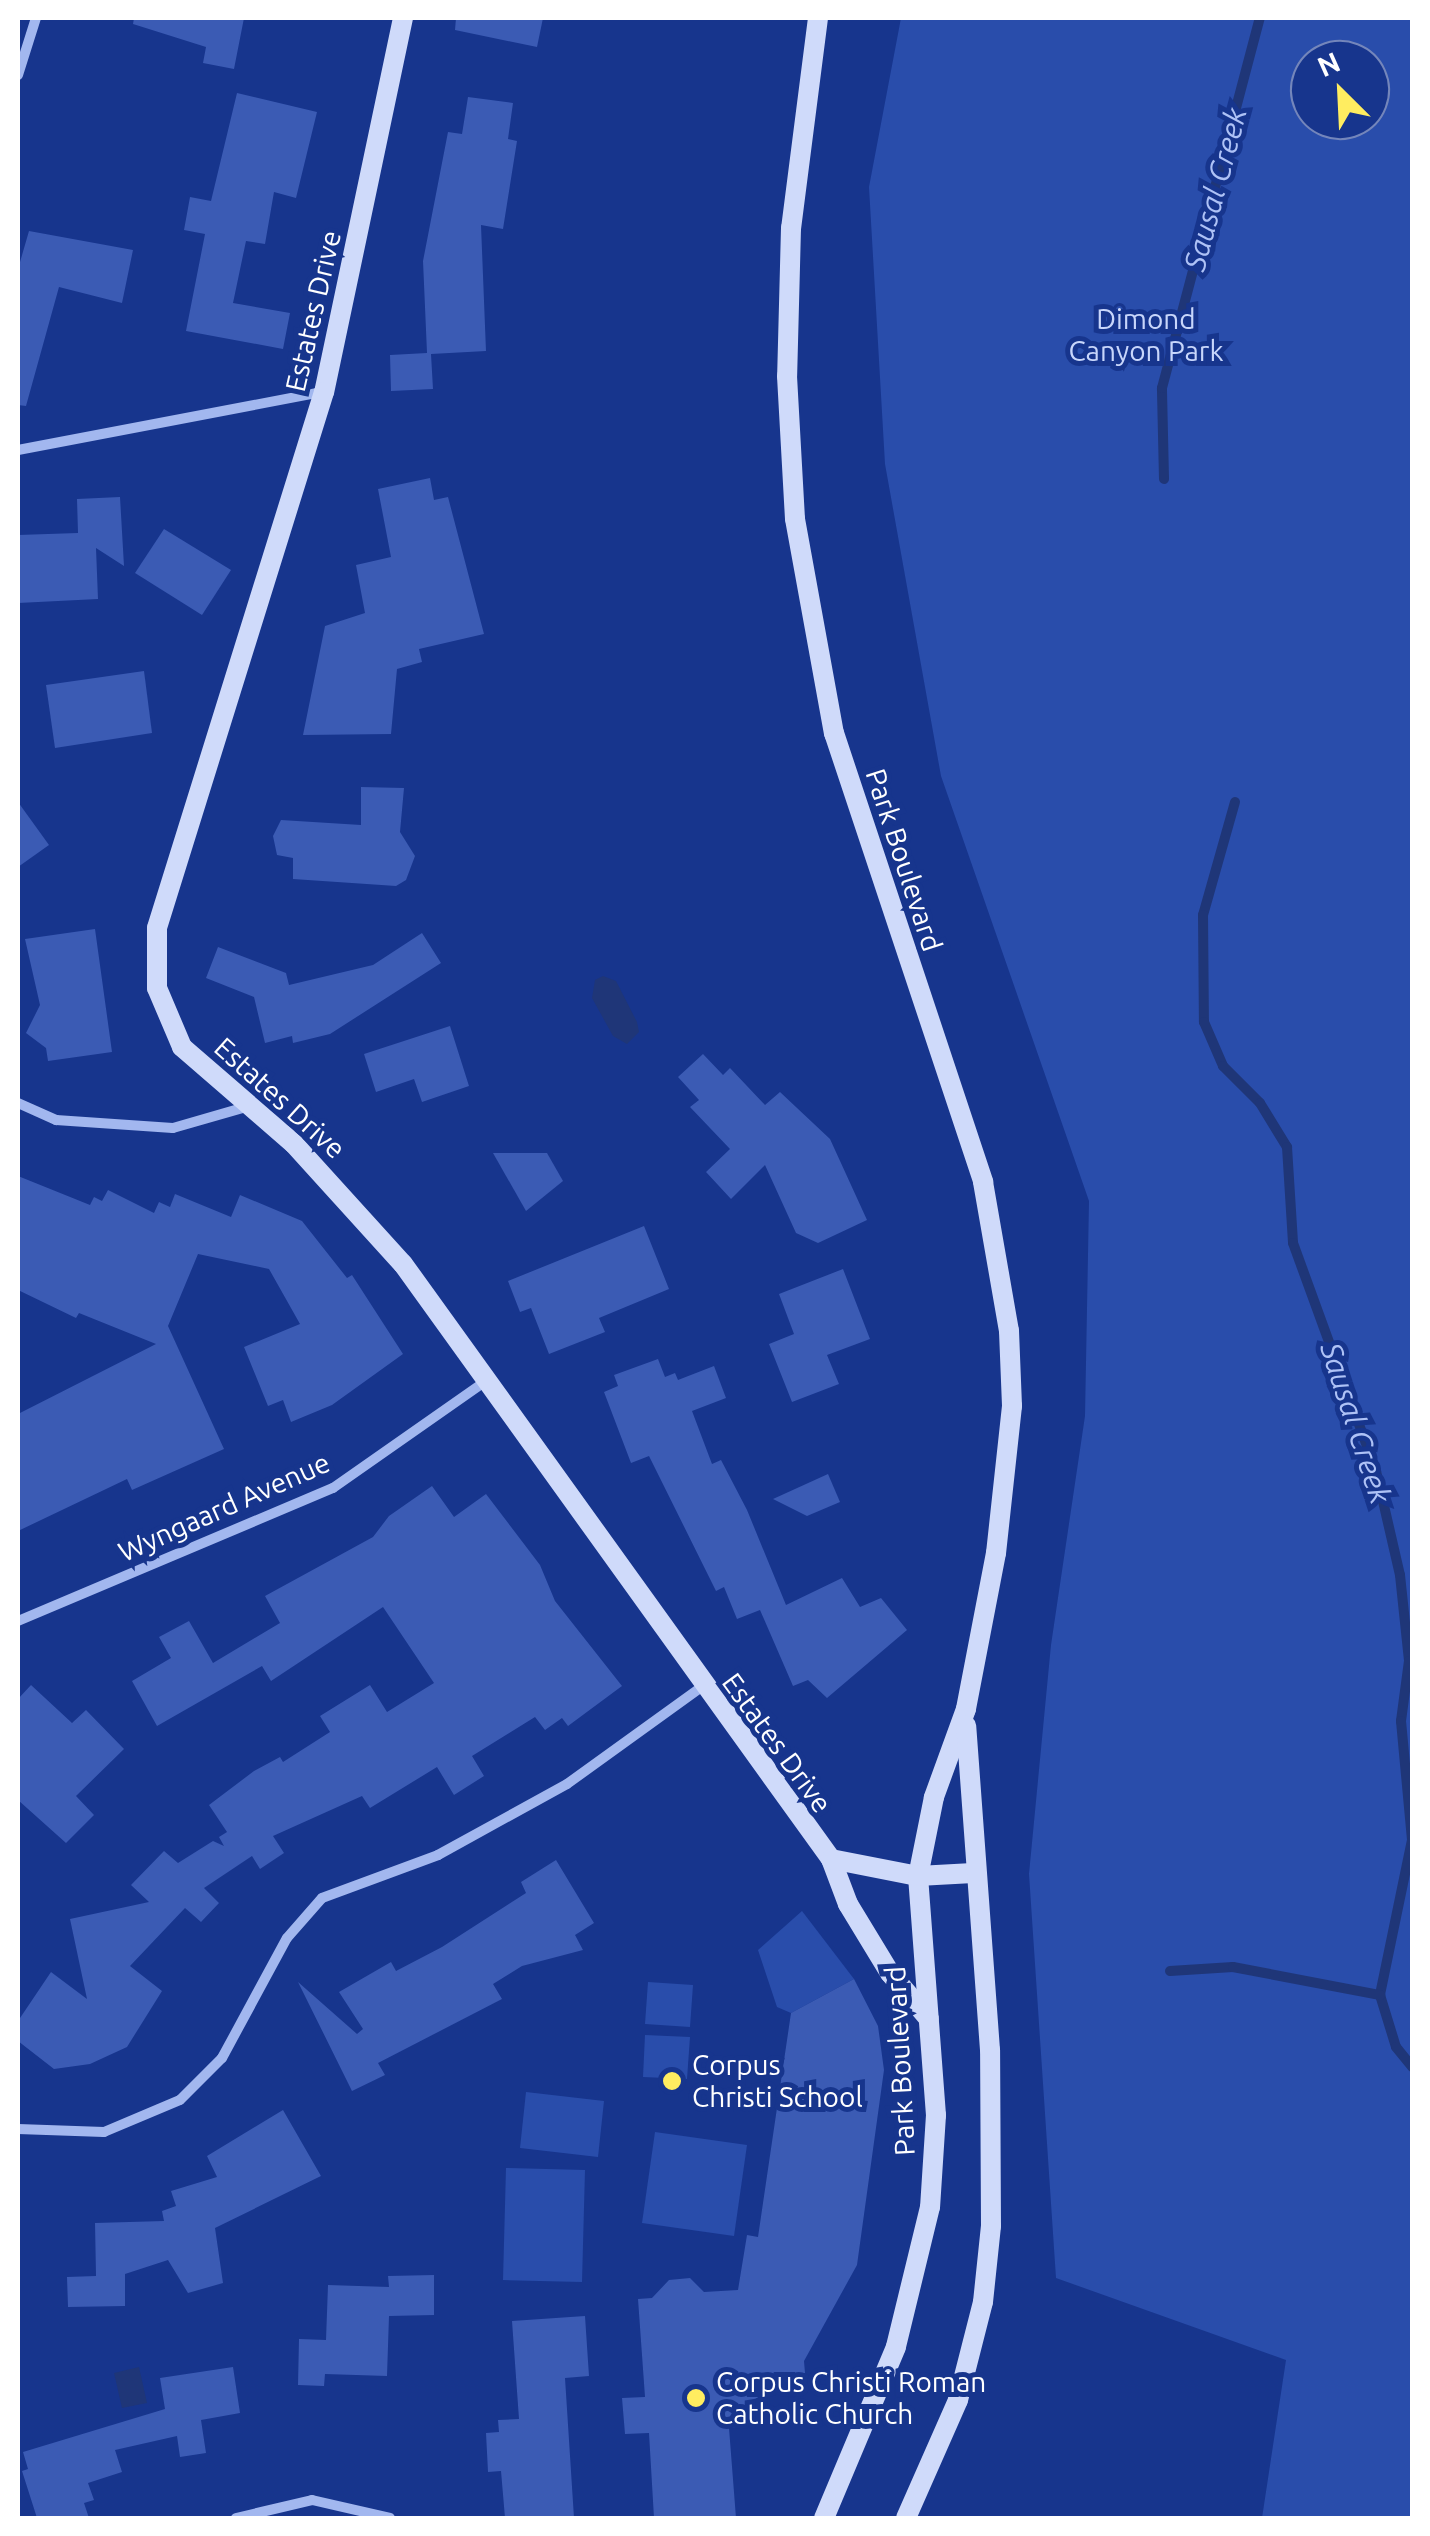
<!DOCTYPE html>
<style>
body{margin:0}
#map{position:relative;width:1430px;height:2536px;overflow:hidden;background:#17358d;font-family:Ubuntu,sans-serif}
div>[style]{position:absolute}
[style*='--x']{left:calc(var(--x)*1px);top:calc(var(--y)*1px);width:calc(var(--w)*1px);rotate:calc(var(--a)*1deg)}
.green>*{inset:0;background:#294dab}
.water>*{inset:0;background:#1f3678}
.stream>*{height:10px;margin:-5px;padding:0 5px;transform-origin:5px;border-radius:5px;background:#1f3678}
.building>*{inset:0;background:#3b5bb4}
.street>*{height:10px;margin:-5px;padding:0 5px;transform-origin:5px;border-radius:5px;background:#a2b7ef}
.secondary>*{height:20px;margin:-10px;padding:0 10px;transform-origin:10px;border-radius:10px;background:#cfdafa}
.dots>*{width:28px;height:28px;translate:-50% -50%;box-sizing:border-box;border:5px solid #17358d;border-radius:50%}
span{translate:-50% -50%;white-space:nowrap;text-align:center;line-height:1.15;-webkit-text-stroke:10px #17358d;paint-order:stroke}
.street-label{font-size:28px;color:#fff}
.park-label{font-size:28px;color:#c8d6fb}
.poi-label{font-size:28px;color:#fff}
.left{translate:0 -50%;text-align:left}
.water-label{font-size:30px;color:#aec2f6;font-style:italic}
.frame{position:absolute;inset:0;border:20px solid #fff;pointer-events:none}
.north{position:absolute;left:1290px;top:40px;width:100px;height:100px;box-sizing:border-box;background:#17358d;border:2px solid #7486bb;border-radius:50%;rotate:336deg;font-size:28px;font-weight:700;line-height:40px;text-align:center;color:#fff}
.north::after{content:'';display:block;margin:auto;width:35px;height:45px;background:#ffed60;clip-path:polygon(50% 0,100% 100%,50% 72%,0 100%)}
</style>
<div id="map">
<div class="green">
<i style="clip-path:polygon(evenodd,901px 18px,1412px 18px,1412px 2518px,1262px 2518px,1286px 2360px,1056px 2278px,1029px 1874px,1051px 1645px,1085px 1416px,1089px 1201px,941px 776px,885px 464px,869px 187px,901px 18px,1310px 60px,1370px 60px,1370px 120px,1310px 120px,1310px 60px)"></i>
<i style="clip-path:polygon(802px 1911px,854px 1979px,791px 2013px,777px 2007px,758px 1950px)"></i>
<i style="clip-path:polygon(648px 1982px,693px 1985px,690px 2027px,645px 2024px)"></i>
<i style="clip-path:polygon(645px 2035px,690px 2037px,687px 2079px,643px 2077px)"></i>
<i style="clip-path:polygon(526px 2092px,604px 2101px,598px 2157px,520px 2148px)"></i>
<i style="clip-path:polygon(655px 2132px,747px 2145px,734px 2236px,642px 2223px)"></i>
<i style="clip-path:polygon(506px 2168px,585px 2170px,582px 2282px,503px 2280px)"></i>
</div>
<div class="water">
<i style="clip-path:polygon(603px 976px,616px 981px,637px 1022px,639px 1032px,627px 1044px,613px 1036px,592px 998px,595px 980px)"></i>
<i style="clip-path:polygon(139px 2367px,147px 2403px,122px 2408px,114px 2373px)"></i>
</div>
<div class="stream">
<i style="--x:1164;--y:479;--w:91;--a:-91.3"></i>
<i style="--x:1162;--y:388;--w:383;--a:-75.2"></i>
<i style="--x:1235;--y:802;--w:117;--a:105.8"></i>
<i style="--x:1203;--y:915;--w:107;--a:89.5"></i>
<i style="--x:1204;--y:1022;--w:48;--a:66.6"></i>
<i style="--x:1223;--y:1066;--w:52;--a:45"></i>
<i style="--x:1260;--y:1103;--w:52;--a:58.5"></i>
<i style="--x:1287;--y:1147;--w:96;--a:86.4"></i>
<i style="--x:1293;--y:1243;--w:243;--a:70"></i>
<i style="--x:1376;--y:1471;--w:107;--a:77"></i>
<i style="--x:1400;--y:1575;--w:86;--a:84"></i>
<i style="--x:1409;--y:1661;--w:61;--a:97.6"></i>
<i style="--x:1401;--y:1721;--w:120;--a:84.7"></i>
<i style="--x:1412;--y:1840;--w:158;--a:101.7"></i>
<i style="--x:1380;--y:1995;--w:54;--a:72.9"></i>
<i style="--x:1396;--y:2047;--w:26;--a:51"></i>
<i style="--x:1170;--y:1971;--w:63;--a:-3.6"></i>
<i style="--x:1233;--y:1967;--w:150;--a:10.8"></i>
</div>
<div class="building">
<i style="clip-path:polygon(134px 18px,244px 18px,234px 69px,203px 63px,206px 47px,133px 24px)"></i>
<i style="clip-path:polygon(456px 18px,543px 18px,537px 47px,455px 30px)"></i>
<i style="clip-path:polygon(237px 93px,317px 112px,296px 198px,274px 192px,265px 244px,246px 241px,233px 303px,290px 313px,283px 349px,186px 331px,205px 234px,184px 230px,190px 197px,211px 201px)"></i>
<i style="clip-path:polygon(468px 97px,513px 103px,508px 139px,517px 141px,503px 229px,481px 225px,486px 351px,431px 354px,433px 389px,391px 391px,390px 355px,427px 353px,423px 261px,448px 132px,462px 134px)"></i>
<i style="clip-path:polygon(29px 231px,133px 250px,122px 303px,59px 287px,26px 406px,18px 405px,18px 269px)"></i>
<i style="clip-path:polygon(430px 478px,434px 500px,448px 497px,484px 634px,419px 649px,422px 662px,397px 669px,391px 734px,303px 735px,325px 626px,365px 613px,356px 565px,391px 557px,378px 489px)"></i>
<i style="clip-path:polygon(120px 497px,124px 566px,96px 548px,98px 599px,18px 603px,18px 535px,78px 533px,77px 499px)"></i>
<i style="clip-path:polygon(164px 529px,231px 570px,202px 615px,135px 573px)"></i>
<i style="clip-path:polygon(144px 671px,152px 733px,55px 748px,46px 685px)"></i>
<i style="clip-path:polygon(361px 787px,404px 788px,400px 832px,415px 856px,406px 880px,396px 886px,293px 879px,293px 858px,277px 855px,273px 836px,281px 820px,361px 825px)"></i>
<i style="clip-path:polygon(18px 802px,49px 845px,18px 867px)"></i>
<i style="clip-path:polygon(95px 929px,112px 1052px,48px 1061px,46px 1048px,26px 1033px,40px 1005px,25px 939px)"></i>
<i style="clip-path:polygon(422px 933px,441px 963px,330px 1034px,293px 1043px,292px 1036px,265px 1043px,254px 997px,206px 978px,218px 947px,286px 973px,289px 985px,373px 965px)"></i>
<i style="clip-path:polygon(450px 1026px,469px 1086px,422px 1102px,414px 1079px,376px 1092px,364px 1054px)"></i>
<i style="clip-path:polygon(703px 1054px,723px 1075px,730px 1068px,765px 1105px,780px 1092px,830px 1139px,867px 1220px,818px 1243px,796px 1233px,765px 1165px,731px 1199px,706px 1172px,730px 1149px,690px 1107px,699px 1100px,678px 1077px)"></i>
<i style="clip-path:polygon(493px 1153px,547px 1153px,563px 1181px,526px 1211px)"></i>
<i style="clip-path:polygon(18px 1176px,90px 1205px,94px 1197px,102px 1201px,108px 1190px,154px 1213px,159px 1202px,170px 1207px,175px 1194px,231px 1217px,240px 1195px,302px 1221px,347px 1278px,352px 1275px,403px 1354px,332px 1405px,291px 1422px,283px 1400px,268px 1406px,244px 1347px,300px 1324px,269px 1269px,198px 1254px,168px 1326px,224px 1449px,132px 1490px,127px 1479px,18px 1531px,18px 1414px,156px 1344px,79px 1313px,76px 1318px,18px 1290px)"></i>
<i style="clip-path:polygon(644px 1226px,669px 1289px,599px 1318px,605px 1332px,549px 1354px,531px 1308px,520px 1312px,508px 1281px)"></i>
<i style="clip-path:polygon(843px 1269px,870px 1339px,827px 1355px,839px 1384px,792px 1402px,769px 1344px,794px 1334px,779px 1294px)"></i>
<i style="clip-path:polygon(658px 1359px,665px 1377px,675px 1373px,678px 1380px,714px 1366px,726px 1398px,692px 1411px,712px 1464px,721px 1460px,747px 1510px,786px 1605px,842px 1578px,860px 1607px,881px 1598px,907px 1630px,827px 1698px,808px 1680px,793px 1686px,760px 1610px,737px 1619px,724px 1587px,716px 1591px,649px 1456px,631px 1463px,604px 1392px,618px 1386px,614px 1375px)"></i>
<i style="clip-path:polygon(828px 1474px,840px 1502px,807px 1516px,773px 1499px)"></i>
<i style="clip-path:polygon(432px 1486px,454px 1517px,486px 1494px,540px 1565px,555px 1601px,622px 1686px,568px 1726px,562px 1718px,545px 1730px,535px 1717px,472px 1756px,484px 1776px,454px 1795px,437px 1767px,370px 1808px,362px 1796px,273px 1836px,284px 1853px,260px 1869px,252px 1856px,204px 1888px,219px 1903px,201px 1922px,185px 1908px,130px 1966px,162px 1991px,127px 2047px,90px 2064px,54px 2069px,18px 2041px,18px 2021px,51px 1972px,87px 1999px,70px 1919px,149px 1902px,131px 1885px,164px 1851px,178px 1863px,213px 1841px,224px 1846px,219px 1837px,227px 1832px,209px 1805px,254px 1771px,280px 1757px,283px 1762px,330px 1732px,320px 1716px,370px 1685px,387px 1712px,434px 1683px,383px 1607px,271px 1681px,262px 1666px,157px 1726px,132px 1681px,171px 1658px,159px 1637px,189px 1621px,213px 1663px,280px 1623px,265px 1596px,373px 1537px,389px 1516px)"></i>
<i style="clip-path:polygon(31px 1685px,72px 1723px,86px 1710px,124px 1749px,76px 1796px,94px 1815px,66px 1843px,18px 1800px,18px 1699px)"></i>
<i style="clip-path:polygon(556px 1860px,594px 1923px,575px 1935px,583px 1950px,522px 1966px,493px 1984px,502px 1999px,378px 2063px,385px 2075px,352px 2091px,298px 1982px,357px 2034px,363px 2029px,339px 1992px,391px 1962px,396px 1971px,442px 1947px,526px 1893px,521px 1882px)"></i>
<i style="clip-path:polygon(854px 1979px,878px 2026px,884px 2070px,857px 2265px,804px 2361px,805px 2373px,763px 2377px,761px 2425px,729px 2428px,736px 2518px,654px 2518px,649px 2433px,625px 2434px,622px 2398px,645px 2397px,638px 2299px,652px 2298px,669px 2280px,690px 2278px,704px 2292px,738px 2290px,747px 2235px,758px 2237px,791px 2013px)"></i>
<i style="clip-path:polygon(283px 2110px,321px 2176px,215px 2228px,223px 2283px,188px 2293px,168px 2260px,125px 2274px,125px 2306px,68px 2307px,67px 2277px,96px 2276px,95px 2223px,164px 2221px,162px 2211px,176px 2206px,171px 2191px,217px 2177px,207px 2156px)"></i>
<i style="clip-path:polygon(434px 2275px,434px 2315px,389px 2316px,387px 2376px,325px 2374px,324px 2386px,298px 2385px,299px 2339px,326px 2340px,328px 2285px,389px 2287px,388px 2276px)"></i>
<i style="clip-path:polygon(585px 2316px,589px 2376px,565px 2378px,574px 2518px,505px 2518px,501px 2471px,488px 2472px,486px 2433px,499px 2432px,498px 2420px,519px 2419px,512px 2321px)"></i>
<i style="clip-path:polygon(233px 2367px,240px 2413px,201px 2420px,206px 2453px,180px 2457px,177px 2436px,115px 2450px,122px 2472px,88px 2483px,94px 2500px,84px 2503px,89px 2518px,37px 2518px,22px 2471px,28px 2469px,23px 2452px,165px 2409px,160px 2378px)"></i>
</div>
<div class="street">
<i style="--x:18;--y:75;--w:60;--a:-72.5"></i>
<i style="--x:18;--y:450;--w:310;--a:-10.8"></i>
<i style="--x:18;--y:1103;--w:42;--a:24.1"></i>
<i style="--x:56;--y:1120;--w:117;--a:3.9"></i>
<i style="--x:173;--y:1128;--w:79;--a:-16.1"></i>
<i style="--x:18;--y:1621;--w:342;--a:-22.9"></i>
<i style="--x:333;--y:1488;--w:187;--a:-35"></i>
<i style="--x:18;--y:2129;--w:86;--a:2"></i>
<i style="--x:104;--y:2132;--w:82;--a:-22.8"></i>
<i style="--x:180;--y:2100;--w:59;--a:-45"></i>
<i style="--x:222;--y:2058;--w:136;--a:-61.6"></i>
<i style="--x:287;--y:1938;--w:53;--a:-48.8"></i>
<i style="--x:322;--y:1898;--w:124;--a:-20.3"></i>
<i style="--x:438;--y:1855;--w:147;--a:-28.8"></i>
<i style="--x:567;--y:1784;--w:168;--a:-35.8"></i>
<i style="--x:236;--y:2518;--w:78;--a:-13.3"></i>
<i style="--x:312;--y:2500;--w:80;--a:13"></i>
</div>
<div class="secondary">
<i style="--x:403;--y:18;--w:382;--a:101.9"></i>
<i style="--x:324;--y:392;--w:561;--a:107.31"></i>
<i style="--x:157;--y:928;--w:60;--a:90"></i>
<i style="--x:157;--y:988;--w:64;--a:67"></i>
<i style="--x:182;--y:1047;--w:148;--a:40.9"></i>
<i style="--x:294;--y:1144;--w:162;--a:47.8"></i>
<i style="--x:403;--y:1264;--w:733;--a:54.27"></i>
<i style="--x:831;--y:1859;--w:48;--a:69.3"></i>
<i style="--x:848;--y:1904;--w:81;--a:58.7"></i>
<i style="--x:890;--y:1973;--w:60;--a:49.7"></i>
<i style="--x:818;--y:18;--w:212;--a:97.3"></i>
<i style="--x:791;--y:228;--w:148;--a:91.5"></i>
<i style="--x:787;--y:376;--w:143;--a:86.8"></i>
<i style="--x:795;--y:519;--w:218;--a:79.7"></i>
<i style="--x:834;--y:733;--w:473;--a:71.6"></i>
<i style="--x:983;--y:1182;--w:151;--a:80.1"></i>
<i style="--x:1009;--y:1331;--w:75;--a:87.7"></i>
<i style="--x:1012;--y:1406;--w:148;--a:96.2"></i>
<i style="--x:996;--y:1553;--w:159;--a:100.9"></i>
<i style="--x:966;--y:1709;--w:94;--a:110"></i>
<i style="--x:934;--y:1797;--w:81;--a:101.4"></i>
<i style="--x:918;--y:1876;--w:240;--a:85.7"></i>
<i style="--x:936;--y:2115;--w:92;--a:93.7"></i>
<i style="--x:930;--y:2207;--w:144;--a:103.7"></i>
<i style="--x:896;--y:2347;--w:186;--a:112.8"></i>
<i style="--x:831;--y:1859;--w:89;--a:11.1"></i>
<i style="--x:918;--y:1876;--w:55;--a:-3.1"></i>
<i style="--x:906;--y:2518;--w:129;--a:-66.2"></i>
<i style="--x:958;--y:2400;--w:101;--a:-75.7"></i>
<i style="--x:983;--y:2302;--w:76;--a:-84"></i>
<i style="--x:991;--y:2226;--w:176;--a:-90.3"></i>
<i style="--x:990;--y:2050;--w:325;--a:-94.2"></i>
</div>
<div class="dots">
<i style="left:672px;top:2081px;background:#ffed60"></i>
<i style="left:696px;top:2398px;background:#ffed60"></i>
</div>
<div class="street-label">
<span style="left:313px;top:311px;rotate:-77deg">Estates Drive</span>
<span style="left:904px;top:860px;rotate:72deg">Park Boulevard</span>
<span style="left:280px;top:1098px;rotate:42deg">Estates Drive</span>
<span style="left:224px;top:1507px;rotate:-24deg">Wyngaard Avenue</span>
<span style="left:777px;top:1743px;rotate:54deg">Estates Drive</span>
<span style="left:900px;top:2061px;rotate:-93deg">Park Boulevard</span>
</div>
<div class="park-label">
<span style="left:1146px;top:335px">Dimond<br>Canyon Park</span>
</div>
<div class="poi-label">
<span class="left" style="left:692px;top:2081px">Corpus<br>Christi School</span>
<span class="left" style="left:716px;top:2398px">Corpus Christi Roman<br>Catholic Church</span>
</div>
<div class="water-label">
<span style="left:1215px;top:189px;rotate:-75deg">Sausal Creek</span>
<span style="left:1356px;top:1423px;rotate:72deg">Sausal Creek</span>
</div>
<div class="frame"></div>
<div class="north">N</div>
</div>
